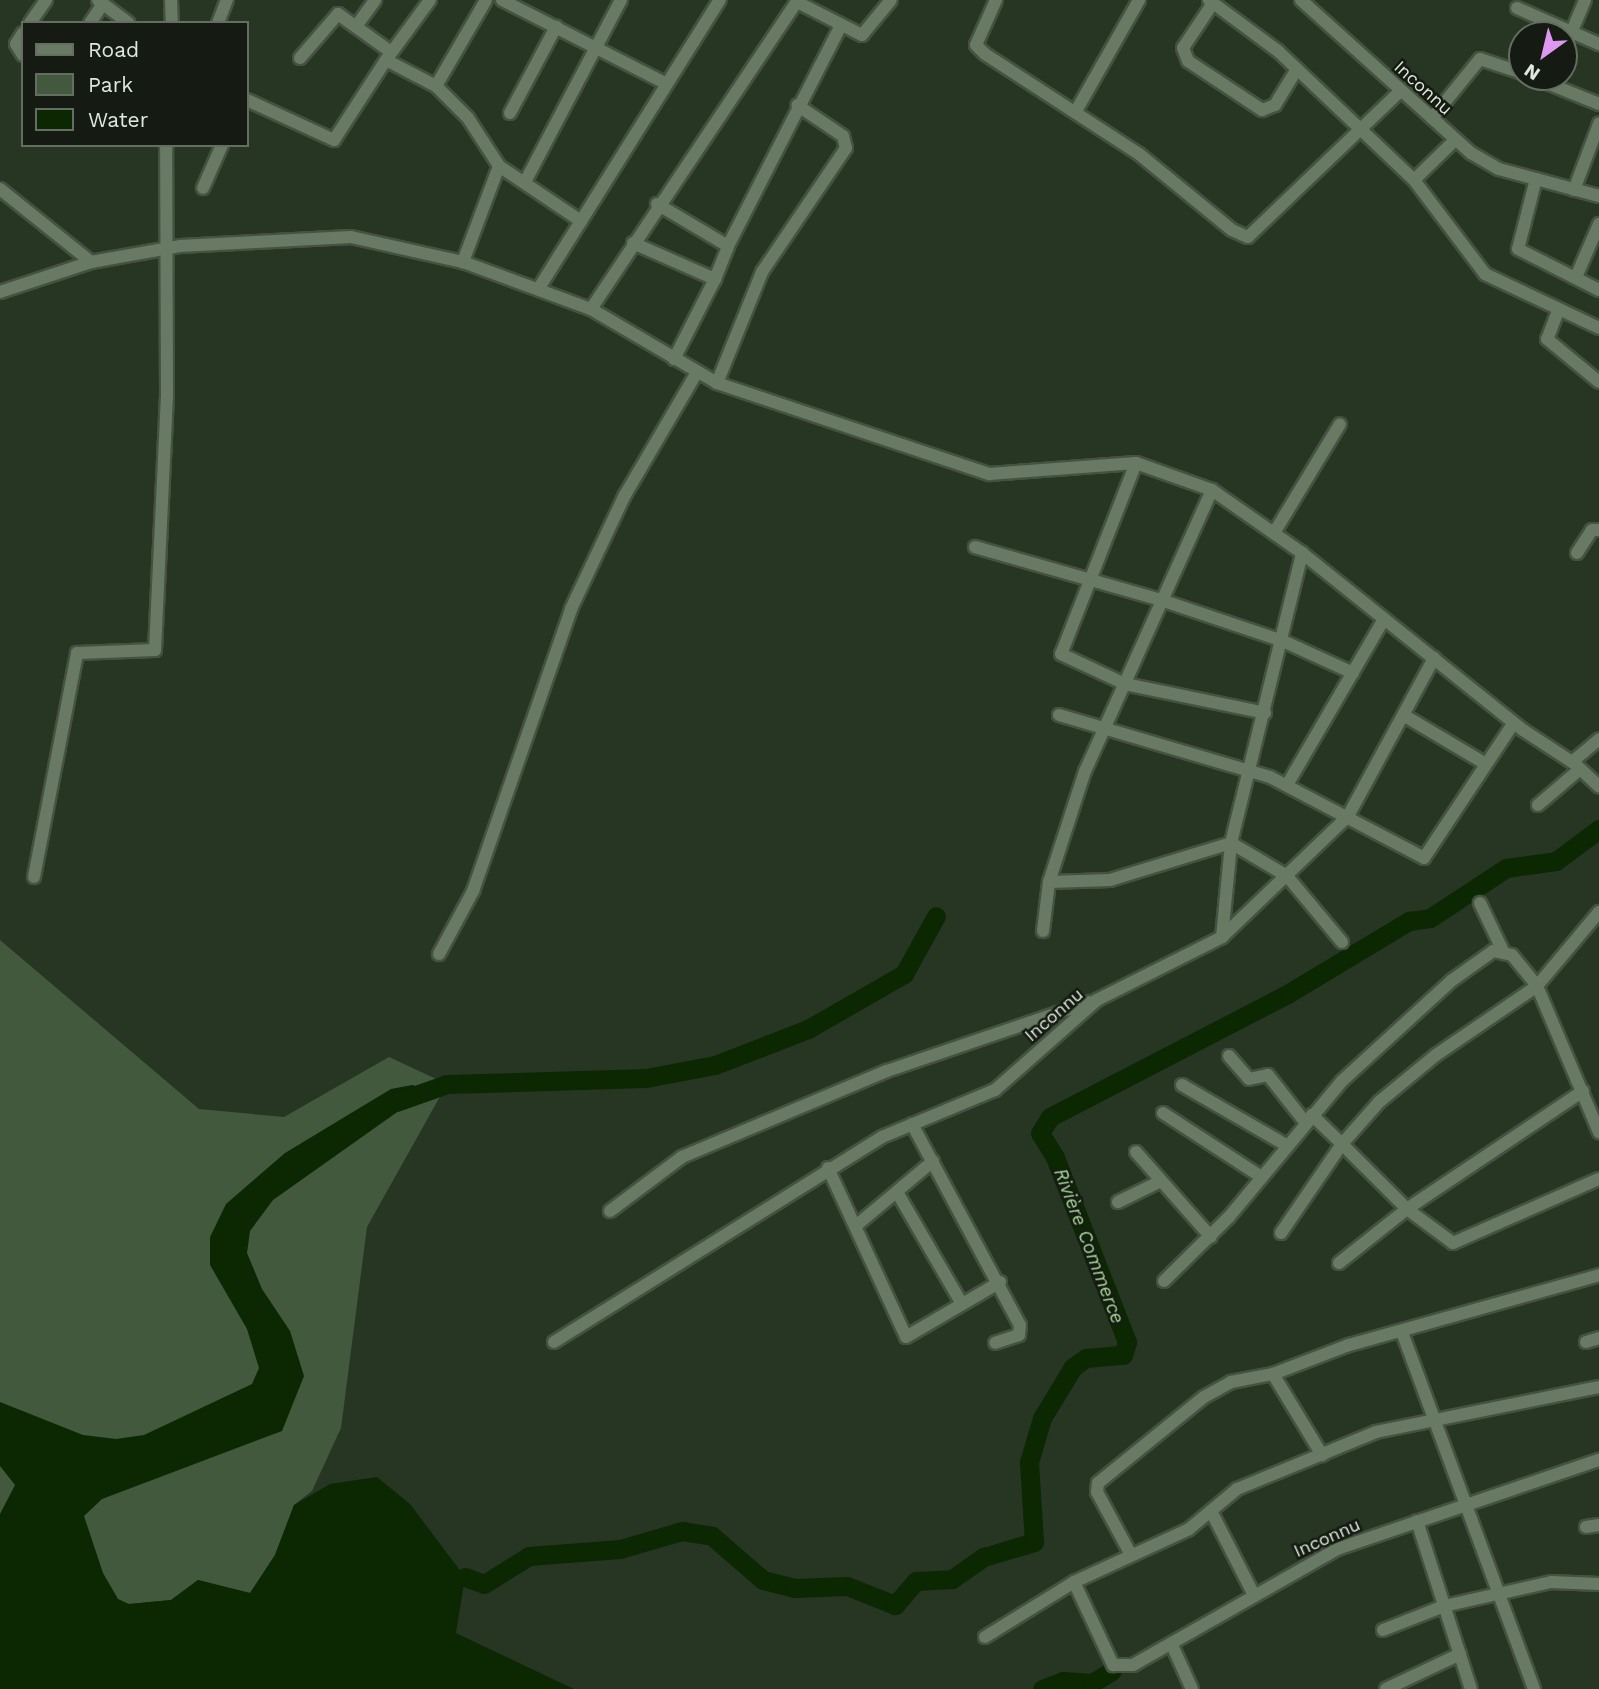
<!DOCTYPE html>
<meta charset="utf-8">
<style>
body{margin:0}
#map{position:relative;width:1599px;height:1689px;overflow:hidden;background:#273623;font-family:"Work Sans",sans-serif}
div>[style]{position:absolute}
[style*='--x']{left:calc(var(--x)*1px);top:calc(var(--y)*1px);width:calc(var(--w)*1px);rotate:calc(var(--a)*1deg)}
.green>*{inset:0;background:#43593d}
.water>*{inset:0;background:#0b2803}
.river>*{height:19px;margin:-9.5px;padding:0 9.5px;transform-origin:9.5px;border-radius:9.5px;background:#0b2803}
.roads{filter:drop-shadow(2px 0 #455241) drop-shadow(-2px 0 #455241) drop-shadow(0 2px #455241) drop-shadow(0 -2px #455241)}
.minor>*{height:12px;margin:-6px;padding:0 6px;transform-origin:6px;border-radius:6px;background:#697a64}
span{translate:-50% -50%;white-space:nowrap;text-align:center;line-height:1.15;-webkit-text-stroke:5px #151b13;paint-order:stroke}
.street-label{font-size:18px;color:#dee8db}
.water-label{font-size:19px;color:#a4d696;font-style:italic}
.legend{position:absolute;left:21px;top:21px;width:228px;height:126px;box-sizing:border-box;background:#151b13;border:2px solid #656d63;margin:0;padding:9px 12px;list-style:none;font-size:21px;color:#dee8db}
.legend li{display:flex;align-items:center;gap:14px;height:35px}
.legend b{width:35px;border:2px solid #656d63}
.north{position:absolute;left:1508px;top:21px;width:70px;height:70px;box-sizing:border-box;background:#151b13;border:2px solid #656d63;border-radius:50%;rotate:214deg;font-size:19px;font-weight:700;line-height:28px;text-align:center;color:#dee8db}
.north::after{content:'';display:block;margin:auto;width:24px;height:32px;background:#df98f1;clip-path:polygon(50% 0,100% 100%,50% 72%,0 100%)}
</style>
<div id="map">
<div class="green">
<i style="clip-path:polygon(0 940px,199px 1109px,284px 1117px,389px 1057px,447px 1084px,367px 1227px,341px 1428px,312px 1491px,294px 1505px,275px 1555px,250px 1593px,198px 1580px,171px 1600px,129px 1604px,16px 1689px,0 1689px)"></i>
</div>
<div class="water">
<i style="clip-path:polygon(412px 1085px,419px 1087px,410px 1103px,273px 1200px,250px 1231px,247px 1253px,262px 1289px,290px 1331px,304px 1376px,282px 1431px,102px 1499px,84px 1516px,103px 1573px,118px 1599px,129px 1604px,171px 1600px,198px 1580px,250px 1593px,275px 1555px,294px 1505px,330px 1484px,377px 1477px,410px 1504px,465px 1577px,456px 1633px,574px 1689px,0 1689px,0 1514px,15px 1485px,0 1466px,0 1402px,83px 1435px,116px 1439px,144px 1435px,252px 1384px,259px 1368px,247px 1329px,210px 1265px,210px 1237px,226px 1204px,285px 1153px,391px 1089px)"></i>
</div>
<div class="river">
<i style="--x:396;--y:1102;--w:54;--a:-19.4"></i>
<i style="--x:447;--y:1084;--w:199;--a:-1.7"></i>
<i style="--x:646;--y:1078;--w:70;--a:-10.7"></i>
<i style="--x:715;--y:1065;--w:100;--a:-21.2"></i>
<i style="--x:808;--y:1029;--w:111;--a:-29.8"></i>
<i style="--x:904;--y:974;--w:66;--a:-61.1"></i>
<i style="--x:465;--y:1577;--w:20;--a:20"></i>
<i style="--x:484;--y:1584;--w:53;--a:-31.9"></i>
<i style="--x:529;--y:1556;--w:91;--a:-4.4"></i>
<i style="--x:620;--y:1549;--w:65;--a:-16.2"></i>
<i style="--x:682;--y:1531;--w:30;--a:9"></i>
<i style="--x:712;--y:1536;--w:67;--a:40.8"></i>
<i style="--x:763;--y:1580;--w:32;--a:14"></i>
<i style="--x:794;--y:1588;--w:53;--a:-2.2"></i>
<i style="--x:847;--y:1586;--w:52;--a:21.6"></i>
<i style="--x:895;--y:1605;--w:32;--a:-49"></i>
<i style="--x:916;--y:1581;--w:36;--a:-3"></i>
<i style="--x:952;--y:1579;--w:39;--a:-35"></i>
<i style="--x:984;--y:1557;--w:52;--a:-16.7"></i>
<i style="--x:1034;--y:1542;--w:80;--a:-93.6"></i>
<i style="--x:1029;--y:1462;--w:46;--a:-73.5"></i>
<i style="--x:1042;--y:1418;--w:60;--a:-58.7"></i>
<i style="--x:1073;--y:1367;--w:16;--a:-35"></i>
<i style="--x:1086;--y:1358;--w:37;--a:-5"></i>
<i style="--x:1123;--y:1355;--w:14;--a:-73"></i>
<i style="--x:1127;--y:1342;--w:199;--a:-111.3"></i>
<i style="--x:1055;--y:1157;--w:28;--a:-122"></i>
<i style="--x:1040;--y:1133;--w:19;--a:-58"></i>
<i style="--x:1050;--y:1117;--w:269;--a:-27.4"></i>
<i style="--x:1289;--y:993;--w:140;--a:-31"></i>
<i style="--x:1409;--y:921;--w:21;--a:-8"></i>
<i style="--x:1430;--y:918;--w:91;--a:-33.3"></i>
<i style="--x:1506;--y:868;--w:50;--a:-8"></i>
<i style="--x:1556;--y:861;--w:54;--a:-36.7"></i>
<i style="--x:1042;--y:1689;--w:22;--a:-21"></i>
<i style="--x:1063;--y:1681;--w:29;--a:4"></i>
<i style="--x:1092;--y:1683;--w:23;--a:-31"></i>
</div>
<div class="roads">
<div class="minor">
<i style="--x:98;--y:0;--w:38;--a:37"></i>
<i style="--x:171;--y:0;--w:23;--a:88"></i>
<i style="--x:430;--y:0;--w:74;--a:126.3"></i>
<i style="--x:386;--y:60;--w:56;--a:27.5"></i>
<i style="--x:436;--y:86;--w:45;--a:45"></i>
<i style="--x:468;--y:118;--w:57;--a:57.1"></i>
<i style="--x:499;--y:166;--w:103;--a:110.6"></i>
<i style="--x:502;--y:0;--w:185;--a:27"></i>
<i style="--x:996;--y:0;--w:49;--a:114"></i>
<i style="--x:976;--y:45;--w:13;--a:45"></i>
<i style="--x:985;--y:54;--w:184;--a:33"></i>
<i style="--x:1139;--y:154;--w:120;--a:39.3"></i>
<i style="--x:1232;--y:230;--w:17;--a:24"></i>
<i style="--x:1248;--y:237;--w:211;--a:-43.8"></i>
<i style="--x:1209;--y:0;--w:86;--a:36.5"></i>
<i style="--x:1278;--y:51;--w:187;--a:43.5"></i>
<i style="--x:1414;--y:180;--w:118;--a:52.9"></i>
<i style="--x:1485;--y:274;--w:126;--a:25.3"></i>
<i style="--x:1301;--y:0;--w:229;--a:42"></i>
<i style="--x:1471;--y:153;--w:32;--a:30"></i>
<i style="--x:1499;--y:169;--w:104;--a:15.1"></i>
<i style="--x:797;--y:2;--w:73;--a:26.9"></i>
<i style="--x:862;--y:35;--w:45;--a:-50.4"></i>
<i style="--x:1213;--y:3;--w:54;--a:123.7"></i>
<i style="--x:1183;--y:48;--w:14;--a:69"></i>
<i style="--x:1188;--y:61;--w:89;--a:33.5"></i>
<i style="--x:1262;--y:110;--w:14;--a:-21"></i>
<i style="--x:1275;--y:105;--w:42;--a:-58.6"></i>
<i style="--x:1517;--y:8;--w:90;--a:23.7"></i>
<i style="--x:30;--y:23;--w:28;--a:-55"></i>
<i style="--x:90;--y:23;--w:23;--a:-56"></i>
<i style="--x:218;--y:23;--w:25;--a:-69"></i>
<i style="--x:357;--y:25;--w:31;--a:-54"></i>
<i style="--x:23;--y:33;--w:13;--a:122"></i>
<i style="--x:16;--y:44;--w:13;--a:58"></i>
<i style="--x:1564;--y:50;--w:54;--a:-67.2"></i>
<i style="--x:300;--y:58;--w:58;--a:-49.2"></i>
<i style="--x:338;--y:14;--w:65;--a:35.6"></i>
<i style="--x:1532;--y:77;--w:72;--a:21.9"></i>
<i style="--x:436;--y:86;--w:99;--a:-59.8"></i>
<i style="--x:247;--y:100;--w:96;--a:24.7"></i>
<i style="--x:334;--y:140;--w:95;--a:-57"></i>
<i style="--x:1076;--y:111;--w:128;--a:-60.4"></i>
<i style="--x:510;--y:113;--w:98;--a:-61.9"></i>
<i style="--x:1432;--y:118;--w:76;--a:-50.9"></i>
<i style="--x:1480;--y:59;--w:44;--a:18.4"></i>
<i style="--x:499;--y:166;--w:99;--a:33.9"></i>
<i style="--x:1536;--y:179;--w:72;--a:104.4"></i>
<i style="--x:1518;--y:249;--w:91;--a:26.8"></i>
<i style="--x:1414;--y:180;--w:57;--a:-44.3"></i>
<i style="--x:525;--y:182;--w:206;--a:-62.2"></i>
<i style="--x:203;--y:188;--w:47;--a:-66.2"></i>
<i style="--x:0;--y:189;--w:117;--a:38.7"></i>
<i style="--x:1574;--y:190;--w:71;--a:-69.3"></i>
<i style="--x:657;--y:204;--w:82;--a:30.6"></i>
<i style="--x:728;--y:246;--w:246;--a:-62.9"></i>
<i style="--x:633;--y:243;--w:90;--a:23.7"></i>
<i style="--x:715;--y:279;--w:90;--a:117.1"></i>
<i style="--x:1576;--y:277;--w:58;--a:-66.5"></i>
<i style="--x:715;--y:279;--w:35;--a:-68"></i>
<i style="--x:539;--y:288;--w:340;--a:-57.9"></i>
<i style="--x:0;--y:292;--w:96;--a:-18.2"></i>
<i style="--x:91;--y:262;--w:90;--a:-10.2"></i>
<i style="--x:180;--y:246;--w:171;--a:-3"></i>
<i style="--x:351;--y:237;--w:115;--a:12.6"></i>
<i style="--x:463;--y:262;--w:136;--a:20.2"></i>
<i style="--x:591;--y:309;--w:146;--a:30.4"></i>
<i style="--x:717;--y:383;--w:287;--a:18.5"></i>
<i style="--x:989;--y:474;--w:147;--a:-4.3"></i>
<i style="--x:1136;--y:463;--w:81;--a:19.6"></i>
<i style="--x:1212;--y:490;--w:110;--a:35"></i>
<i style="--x:1302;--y:553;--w:283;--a:38.7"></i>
<i style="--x:1523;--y:730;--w:59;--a:33.1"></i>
<i style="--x:1572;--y:762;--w:35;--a:-40"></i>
<i style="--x:591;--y:309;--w:372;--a:-56.2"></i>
<i style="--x:1558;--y:311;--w:30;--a:111"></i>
<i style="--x:1547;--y:339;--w:67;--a:39.6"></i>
<i style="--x:717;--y:383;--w:120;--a:-67.9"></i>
<i style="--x:762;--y:272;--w:150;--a:-55.9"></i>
<i style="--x:846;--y:148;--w:12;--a:-104"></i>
<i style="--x:843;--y:136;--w:55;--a:-146"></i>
<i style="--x:1136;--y:463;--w:205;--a:111.4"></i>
<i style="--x:1061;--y:654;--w:71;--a:25.1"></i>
<i style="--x:1125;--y:684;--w:143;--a:11.7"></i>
<i style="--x:1212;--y:490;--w:308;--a:114.3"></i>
<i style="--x:1085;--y:771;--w:117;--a:108"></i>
<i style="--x:1049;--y:882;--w:61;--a:-1.9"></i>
<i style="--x:1110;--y:880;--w:127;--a:-17"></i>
<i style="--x:1231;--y:843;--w:65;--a:30.5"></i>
<i style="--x:1287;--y:876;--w:86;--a:50.2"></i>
<i style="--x:1274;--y:533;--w:127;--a:-58.8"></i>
<i style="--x:975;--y:547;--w:193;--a:15.9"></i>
<i style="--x:1161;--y:600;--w:129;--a:18.6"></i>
<i style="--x:1283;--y:641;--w:77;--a:24.6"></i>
<i style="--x:1577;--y:553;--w:27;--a:-57"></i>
<i style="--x:1592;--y:530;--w:7;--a:0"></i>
<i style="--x:1059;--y:715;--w:220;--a:16.4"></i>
<i style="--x:1270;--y:777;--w:174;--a:27.7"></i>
<i style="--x:1424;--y:858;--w:161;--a:-56.4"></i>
<i style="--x:1405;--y:716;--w:94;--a:30.7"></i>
<i style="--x:1575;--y:764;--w:33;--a:43"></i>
<i style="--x:1287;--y:785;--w:192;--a:-59.7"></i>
<i style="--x:1538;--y:805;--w:55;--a:-40.6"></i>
<i style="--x:34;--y:877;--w:228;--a:-79.1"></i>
<i style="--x:77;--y:653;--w:78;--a:-2.2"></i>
<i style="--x:155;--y:650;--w:256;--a:-87.3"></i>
<i style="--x:167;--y:394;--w:249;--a:-90.2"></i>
<i style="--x:1480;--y:903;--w:51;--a:64.4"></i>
<i style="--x:1043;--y:931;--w:49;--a:-83"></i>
<i style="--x:1222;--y:937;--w:94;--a:-84.5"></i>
<i style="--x:1231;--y:843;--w:299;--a:-76.2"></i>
<i style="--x:439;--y:954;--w:72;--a:-61.6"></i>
<i style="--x:473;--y:891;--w:299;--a:-70.8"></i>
<i style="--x:571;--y:609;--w:126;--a:-64.7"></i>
<i style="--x:625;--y:495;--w:140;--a:-59.6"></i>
<i style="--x:1229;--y:1056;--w:30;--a:49"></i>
<i style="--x:1249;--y:1079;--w:19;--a:-12"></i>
<i style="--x:1268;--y:1075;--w:60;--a:51.8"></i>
<i style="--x:1182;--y:1085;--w:118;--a:30"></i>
<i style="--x:1583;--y:1091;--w:212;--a:146.2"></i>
<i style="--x:1407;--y:1209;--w:57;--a:36.5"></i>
<i style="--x:1453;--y:1243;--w:159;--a:-23.7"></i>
<i style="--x:1163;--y:1113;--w:116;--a:33"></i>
<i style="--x:912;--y:1124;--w:228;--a:61.8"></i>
<i style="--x:1020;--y:1325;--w:10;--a:96"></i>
<i style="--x:1019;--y:1335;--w:25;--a:162"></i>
<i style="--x:1136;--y:1152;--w:113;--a:48.6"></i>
<i style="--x:828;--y:1168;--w:186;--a:65.2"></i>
<i style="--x:906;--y:1337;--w:109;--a:-30.3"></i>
<i style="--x:897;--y:1192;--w:129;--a:59.9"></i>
<i style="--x:1118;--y:1202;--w:48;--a:-26"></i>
<i style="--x:610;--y:1211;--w:90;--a:-36.9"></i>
<i style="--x:682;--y:1157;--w:222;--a:-22.8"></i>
<i style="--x:887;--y:1071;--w:214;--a:-18.8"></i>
<i style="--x:858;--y:1224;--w:98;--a:-40"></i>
<i style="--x:1281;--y:1233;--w:108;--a:-55.6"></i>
<i style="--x:1342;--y:1144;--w:42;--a:-136"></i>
<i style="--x:1339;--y:1263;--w:87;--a:-38.5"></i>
<i style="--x:1407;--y:1209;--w:92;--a:-135"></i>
<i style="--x:1342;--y:1144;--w:56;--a:-48.6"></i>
<i style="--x:1379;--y:1102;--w:74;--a:-39.5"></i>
<i style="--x:1436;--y:1055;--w:122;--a:-34.3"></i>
<i style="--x:1537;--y:986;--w:97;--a:-50"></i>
<i style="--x:1164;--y:1281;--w:91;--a:-44.6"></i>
<i style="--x:1229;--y:1217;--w:177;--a:-50.3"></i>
<i style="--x:1342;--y:1081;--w:148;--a:-42.5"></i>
<i style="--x:1451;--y:981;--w:52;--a:-35.5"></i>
<i style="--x:1493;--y:951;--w:19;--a:12"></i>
<i style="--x:1512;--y:955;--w:40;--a:51"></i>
<i style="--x:1537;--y:986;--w:159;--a:67"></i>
<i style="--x:1402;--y:1332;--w:381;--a:69.7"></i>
<i style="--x:554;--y:1342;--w:387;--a:-32"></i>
<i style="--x:882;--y:1137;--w:122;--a:-22.6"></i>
<i style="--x:995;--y:1090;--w:136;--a:-41.4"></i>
<i style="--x:1097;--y:1000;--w:140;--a:-26.7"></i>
<i style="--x:1222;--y:937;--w:175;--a:-43.8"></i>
<i style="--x:1348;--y:816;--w:180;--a:-61.4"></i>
<i style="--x:1586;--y:1342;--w:14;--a:-17"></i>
<i style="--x:1273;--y:1374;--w:95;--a:58.8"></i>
<i style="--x:1211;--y:1511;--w:92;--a:62.9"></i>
<i style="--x:1417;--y:1521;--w:176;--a:72.2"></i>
<i style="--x:1586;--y:1527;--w:13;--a:-9"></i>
<i style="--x:1130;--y:1553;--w:69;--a:-118.4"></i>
<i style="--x:1097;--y:1492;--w:9;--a:-84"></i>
<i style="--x:1098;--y:1483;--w:136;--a:-39.1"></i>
<i style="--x:1204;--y:1397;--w:31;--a:-29"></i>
<i style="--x:1231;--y:1382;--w:43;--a:-10.8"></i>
<i style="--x:1273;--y:1374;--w:81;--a:-20.9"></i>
<i style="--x:1349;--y:1345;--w:260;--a:-15.6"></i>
<i style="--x:1074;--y:1582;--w:92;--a:64.8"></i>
<i style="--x:1113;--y:1665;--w:20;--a:0"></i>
<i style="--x:1133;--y:1665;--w:235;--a:-29.6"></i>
<i style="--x:1337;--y:1549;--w:277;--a:-18.8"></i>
<i style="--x:1383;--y:1630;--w:66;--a:-21.5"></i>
<i style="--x:1444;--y:1606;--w:110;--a:-12.6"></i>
<i style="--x:1551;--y:1582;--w:48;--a:2.4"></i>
<i style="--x:985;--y:1637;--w:105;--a:-31.7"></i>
<i style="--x:1074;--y:1582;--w:127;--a:-24.7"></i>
<i style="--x:1189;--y:1529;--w:62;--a:-39.8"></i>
<i style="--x:1237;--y:1489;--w:150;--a:-22.3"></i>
<i style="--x:1376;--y:1432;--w:227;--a:-11.4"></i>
<i style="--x:1172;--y:1645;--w:48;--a:65.6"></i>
<i style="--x:1386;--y:1689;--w:82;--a:-25.3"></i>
</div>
</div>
<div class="street-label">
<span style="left:1423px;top:88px;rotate:42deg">Inconnu</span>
<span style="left:1054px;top:1015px;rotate:-41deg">Inconnu</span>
<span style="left:1327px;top:1538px;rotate:-24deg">Inconnu</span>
</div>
<div class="water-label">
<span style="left:1089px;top:1246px;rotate:69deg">Rivière Commerce</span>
</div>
<ul class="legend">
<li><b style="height:9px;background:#697a64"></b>Road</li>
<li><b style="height:19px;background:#43593d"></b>Park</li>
<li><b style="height:19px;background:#0b2803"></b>Water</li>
</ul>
<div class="north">N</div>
</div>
